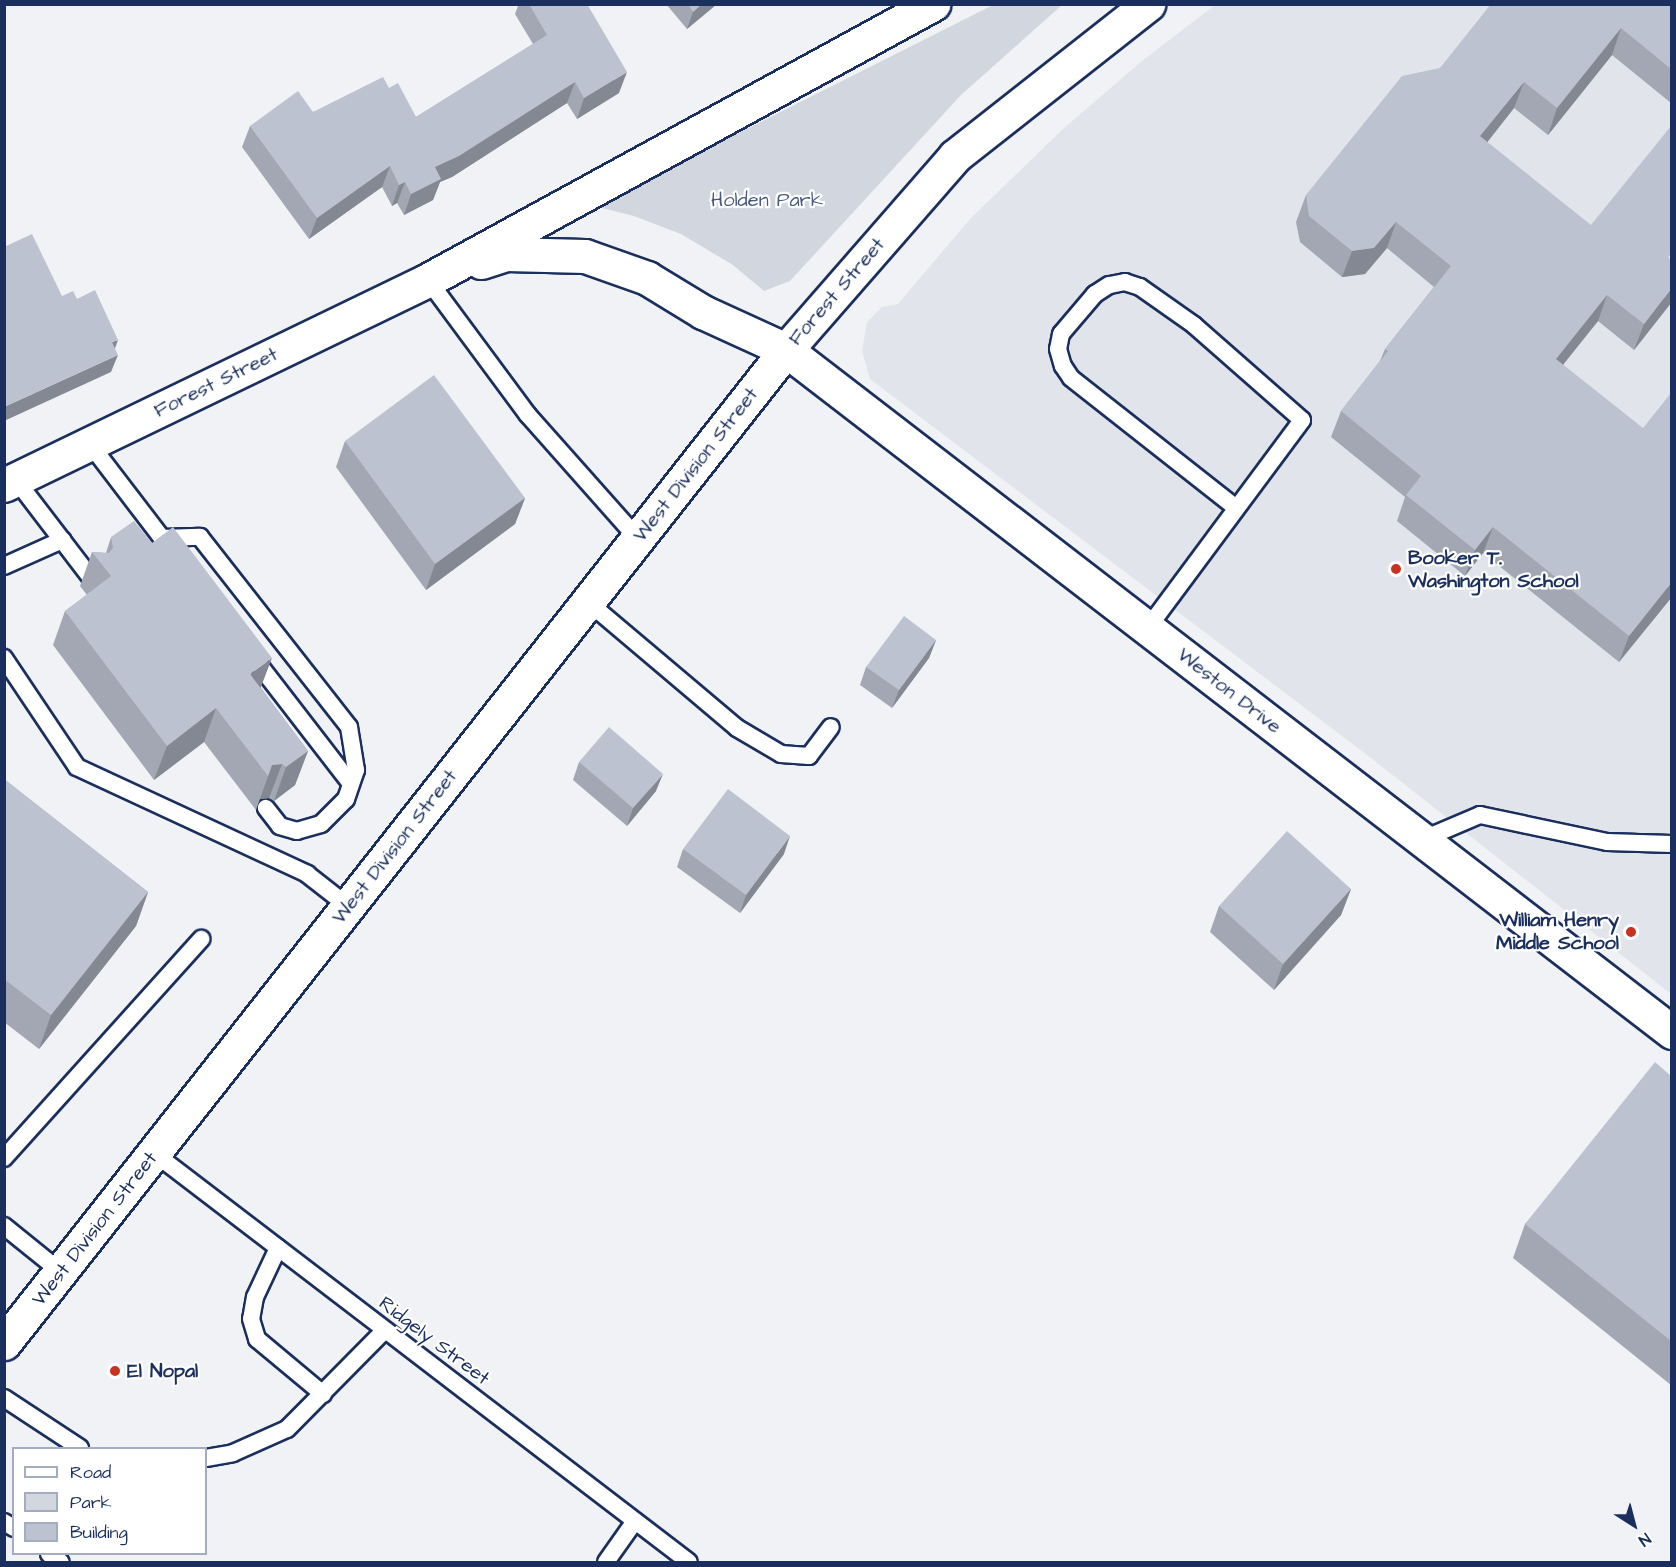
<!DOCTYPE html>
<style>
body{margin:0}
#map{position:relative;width:1676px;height:1567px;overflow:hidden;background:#f1f2f5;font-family:"Architects Daughter",sans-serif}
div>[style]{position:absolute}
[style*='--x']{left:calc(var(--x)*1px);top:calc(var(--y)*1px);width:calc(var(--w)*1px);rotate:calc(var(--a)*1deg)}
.built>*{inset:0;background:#e1e4ea}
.green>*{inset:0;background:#d2d6df}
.roads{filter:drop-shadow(2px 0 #1b2f5e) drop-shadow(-2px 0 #1b2f5e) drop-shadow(0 2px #1b2f5e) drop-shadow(0 -2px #1b2f5e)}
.service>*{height:16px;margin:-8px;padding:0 8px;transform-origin:8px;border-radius:8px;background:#fff}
.minor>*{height:33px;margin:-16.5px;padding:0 16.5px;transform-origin:16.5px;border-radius:16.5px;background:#fff}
.tertiary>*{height:33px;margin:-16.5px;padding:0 16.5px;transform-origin:16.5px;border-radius:16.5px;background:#fff}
.trunk>*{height:33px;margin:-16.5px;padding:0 16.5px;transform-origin:16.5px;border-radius:16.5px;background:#fff}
.wall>*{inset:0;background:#a2a7b3}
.shaded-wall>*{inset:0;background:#848892}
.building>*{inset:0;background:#bcc2d0}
.dots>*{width:16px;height:16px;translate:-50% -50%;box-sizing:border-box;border:3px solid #fff;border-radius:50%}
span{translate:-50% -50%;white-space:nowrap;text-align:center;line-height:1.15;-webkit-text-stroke:4.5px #fff;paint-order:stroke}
.park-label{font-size:20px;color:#49597e}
.street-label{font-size:20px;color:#1b2f5e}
.poi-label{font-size:20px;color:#1b2f5e;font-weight:700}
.left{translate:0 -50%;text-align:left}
.right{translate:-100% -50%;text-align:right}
.frame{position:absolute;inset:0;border:6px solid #1b2f5e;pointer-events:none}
.legend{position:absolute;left:12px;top:1447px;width:195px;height:108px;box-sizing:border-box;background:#fff;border:2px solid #a4acbf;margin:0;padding:8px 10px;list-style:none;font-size:18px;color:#1b2f5e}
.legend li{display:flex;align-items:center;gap:12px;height:30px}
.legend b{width:30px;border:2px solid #a4acbf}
.north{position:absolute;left:1604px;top:1495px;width:60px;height:60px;-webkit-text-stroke:4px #fff;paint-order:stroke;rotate:144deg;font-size:16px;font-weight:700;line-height:24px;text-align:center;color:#1b2f5e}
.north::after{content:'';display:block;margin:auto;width:21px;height:27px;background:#1b2f5e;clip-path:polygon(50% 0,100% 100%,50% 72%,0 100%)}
</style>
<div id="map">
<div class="built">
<i style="clip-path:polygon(1215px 5px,1671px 5px,1671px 994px,1371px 758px,870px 379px,862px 351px,867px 322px,882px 307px,898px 304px,970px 219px,1063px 129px,1142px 61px)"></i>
</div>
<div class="green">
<i style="clip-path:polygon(993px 5px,1062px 5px,961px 95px,790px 281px,764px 291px,733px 265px,681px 234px,634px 216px,594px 206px)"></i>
</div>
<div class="roads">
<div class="service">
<i style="--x:428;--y:280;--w:168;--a:53.5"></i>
<i style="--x:528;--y:415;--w:166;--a:48.4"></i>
<i style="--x:90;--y:444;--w:128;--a:52.6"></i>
<i style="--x:16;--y:480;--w:123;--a:52.6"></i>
<i style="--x:162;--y:538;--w:38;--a:-2"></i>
<i style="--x:200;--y:537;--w:241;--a:51.9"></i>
<i style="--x:349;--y:727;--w:44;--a:80.8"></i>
<i style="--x:356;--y:770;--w:31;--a:109"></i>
<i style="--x:346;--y:799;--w:35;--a:135"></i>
<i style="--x:321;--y:824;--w:25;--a:164"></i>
<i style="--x:297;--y:831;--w:18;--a:-164"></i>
<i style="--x:280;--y:826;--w:23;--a:-128"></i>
<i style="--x:4;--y:566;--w:64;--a:-24.1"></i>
<i style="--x:588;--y:602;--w:195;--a:40.2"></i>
<i style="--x:737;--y:728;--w:51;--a:30.6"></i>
<i style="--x:781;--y:754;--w:28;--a:4"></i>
<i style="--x:809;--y:756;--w:36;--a:-53"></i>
<i style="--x:1147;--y:629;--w:260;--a:-53.4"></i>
<i style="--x:1302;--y:420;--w:144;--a:-138.7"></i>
<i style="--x:1194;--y:325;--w:66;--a:-144.9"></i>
<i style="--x:1140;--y:287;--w:16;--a:-162"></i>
<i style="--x:1125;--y:282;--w:16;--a:169"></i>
<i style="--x:1109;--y:285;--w:17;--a:147"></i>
<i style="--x:1095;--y:294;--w:52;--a:130.4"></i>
<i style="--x:1061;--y:334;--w:15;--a:101"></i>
<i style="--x:1058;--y:349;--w:18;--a:74"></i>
<i style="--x:1063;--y:366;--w:14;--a:56"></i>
<i style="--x:1071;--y:378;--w:209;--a:38.2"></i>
<i style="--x:253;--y:657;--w:160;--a:52.3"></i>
<i style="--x:4;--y:658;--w:131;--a:56.2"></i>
<i style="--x:77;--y:767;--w:254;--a:24.9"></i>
<i style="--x:307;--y:874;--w:52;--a:38"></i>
<i style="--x:1421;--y:840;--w:64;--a:-23"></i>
<i style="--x:1480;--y:815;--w:130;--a:12"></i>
<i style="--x:1607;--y:842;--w:65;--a:1.8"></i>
<i style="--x:154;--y:1153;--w:673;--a:37.4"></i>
<i style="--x:4;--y:1158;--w:295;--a:-48"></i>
<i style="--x:4;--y:1226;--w:73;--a:38.9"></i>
<i style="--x:278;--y:1248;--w:54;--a:115.1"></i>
<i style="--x:255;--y:1297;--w:22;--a:100"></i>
<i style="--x:251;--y:1319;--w:21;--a:73"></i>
<i style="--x:257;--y:1339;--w:86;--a:39.8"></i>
<i style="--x:4;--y:1398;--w:91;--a:33.3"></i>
<i style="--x:206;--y:1458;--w:27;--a:-10"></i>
<i style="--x:233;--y:1453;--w:59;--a:-24"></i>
<i style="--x:287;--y:1429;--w:139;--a:-45.3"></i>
<i style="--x:4;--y:1522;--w:12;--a:31"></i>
<i style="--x:49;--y:1554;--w:14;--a:34"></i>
<i style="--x:606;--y:1562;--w:50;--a:-54.7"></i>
</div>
<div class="minor">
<i style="--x:786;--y:350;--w:1118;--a:37.59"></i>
</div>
<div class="tertiary">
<i style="--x:481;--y:262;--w:26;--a:-18"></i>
<i style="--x:506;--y:254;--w:79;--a:1.5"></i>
<i style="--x:585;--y:256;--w:66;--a:19.5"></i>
<i style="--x:647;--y:278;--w:66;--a:31.3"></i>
<i style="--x:703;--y:312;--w:91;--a:24.6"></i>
<i style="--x:4;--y:485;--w:471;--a:-25.8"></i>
<i style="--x:428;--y:280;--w:576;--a:-28.66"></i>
</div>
<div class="trunk">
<i style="--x:4;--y:1343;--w:1264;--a:-51.78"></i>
<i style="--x:786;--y:350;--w:257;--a:-48.9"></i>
<i style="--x:955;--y:156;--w:246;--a:-38.2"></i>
</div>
</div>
<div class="wall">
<i style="clip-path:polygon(517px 4px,587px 4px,619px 93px,577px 119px,567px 103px,452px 177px,440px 182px,433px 200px,404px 215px,397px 203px,392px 206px,382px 187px,309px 239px,242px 147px,250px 126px,313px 112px,389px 88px,416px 117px,533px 44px,515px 14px,518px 6px)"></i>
<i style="clip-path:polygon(666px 4px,717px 4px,687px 29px)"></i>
<i style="clip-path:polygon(1671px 4px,1671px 103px,1612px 55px,1548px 135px,1514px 108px,1487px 142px,1671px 303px,1634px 350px,1598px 321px,1563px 364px,1671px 598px,1619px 662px,1483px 553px,1465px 576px,1397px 521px,1405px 497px,1331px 437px,1341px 411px,1380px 361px,1385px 349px,1434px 287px,1387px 248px,1365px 274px,1342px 277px,1300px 242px,1296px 222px,1306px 195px,1440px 68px)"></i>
<i style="clip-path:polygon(345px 441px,525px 498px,515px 524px,426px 590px,336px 467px)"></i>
<i style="clip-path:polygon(111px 537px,261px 688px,308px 751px,295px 785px,274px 801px,269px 798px,260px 799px,256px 810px,204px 742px,154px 780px,53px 645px,65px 611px,87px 595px,80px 586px,92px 552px,106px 553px)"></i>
<i style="clip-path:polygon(936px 640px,929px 658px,892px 708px,860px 685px,866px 667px)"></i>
<i style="clip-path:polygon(579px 762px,656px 791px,627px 826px,573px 780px)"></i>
<i style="clip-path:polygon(4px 779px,148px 892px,136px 926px,39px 1049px,4px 1022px)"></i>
<i style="clip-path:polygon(683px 849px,784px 854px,740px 913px,677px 867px)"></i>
<i style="clip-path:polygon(1351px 889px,1341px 915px,1274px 990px,1210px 932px,1219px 906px)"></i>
<i style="clip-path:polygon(1671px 1076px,1671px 1385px,1513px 1258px,1525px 1224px)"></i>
</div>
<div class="shaded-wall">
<i style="clip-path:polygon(702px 4px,717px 4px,687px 29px,693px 12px)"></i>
<i style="clip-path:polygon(1621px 28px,1612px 55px,1548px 135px,1557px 108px)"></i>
<i style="clip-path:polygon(627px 72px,619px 93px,577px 119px,584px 98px)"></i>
<i style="clip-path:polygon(575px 82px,567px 103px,452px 177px,440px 182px,433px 200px,404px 215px,411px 194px,435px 167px)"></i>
<i style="clip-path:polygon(1524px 82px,1514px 108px,1471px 163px,1480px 136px)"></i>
<i style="clip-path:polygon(390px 166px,382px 187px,309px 239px,317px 218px)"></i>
<i style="clip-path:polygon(405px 182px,397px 203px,392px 206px,399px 185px)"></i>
<i style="clip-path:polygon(1396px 222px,1387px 248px,1365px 274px,1342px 277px,1352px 251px)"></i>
<i style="clip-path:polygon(1671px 289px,1671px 303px,1634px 350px,1644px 324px)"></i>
<i style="clip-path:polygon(1607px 295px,1598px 321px,1547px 385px,1556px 359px)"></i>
<i style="clip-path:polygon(118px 340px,112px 357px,112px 342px)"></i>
<i style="clip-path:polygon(118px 355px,111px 372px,4px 421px,4px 407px)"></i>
<i style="clip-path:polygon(525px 498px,515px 524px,426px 590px,435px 564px)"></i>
<i style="clip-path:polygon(1493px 527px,1483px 553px,1465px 576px,1475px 550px)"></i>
<i style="clip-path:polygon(1671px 583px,1671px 598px,1619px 662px,1629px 636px)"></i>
<i style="clip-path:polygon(936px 640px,929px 658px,892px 708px,899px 690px)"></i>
<i style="clip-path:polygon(272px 658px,259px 692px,250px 674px)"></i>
<i style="clip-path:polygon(216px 708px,204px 742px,154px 780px,167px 746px)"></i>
<i style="clip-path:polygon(308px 751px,295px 785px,274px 801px,286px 767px)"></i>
<i style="clip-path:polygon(282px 764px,269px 798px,260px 799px,256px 810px,272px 765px)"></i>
<i style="clip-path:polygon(663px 774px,656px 791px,627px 826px,633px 808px)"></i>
<i style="clip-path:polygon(790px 836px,784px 854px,740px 913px,746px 895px)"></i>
<i style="clip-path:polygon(1351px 889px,1341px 915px,1274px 990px,1283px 964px)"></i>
<i style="clip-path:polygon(148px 892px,136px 926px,39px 1049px,51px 1015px)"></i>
</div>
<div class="building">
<i style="clip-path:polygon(529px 4px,587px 4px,627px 72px,584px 98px,575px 82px,459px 156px,435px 167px,441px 179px,411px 194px,405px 182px,399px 185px,390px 166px,317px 218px,250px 126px,298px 91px,313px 112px,383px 77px,389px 88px,398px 83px,416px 117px,547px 35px)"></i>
<i style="clip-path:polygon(688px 4px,702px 4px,693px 12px)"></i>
<i style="clip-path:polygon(1491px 4px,1671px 4px,1671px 69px,1621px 28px,1557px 108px,1524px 82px,1480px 136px,1591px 225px,1671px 126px,1671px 254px,1668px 257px,1671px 260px,1671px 289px,1644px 324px,1607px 295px,1556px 359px,1643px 428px,1671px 393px,1671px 583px,1629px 636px,1493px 527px,1475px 550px,1406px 495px,1421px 476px,1341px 411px,1388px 351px,1385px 349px,1451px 266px,1396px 222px,1374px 248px,1352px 251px,1309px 216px,1306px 195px,1402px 76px,1440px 68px)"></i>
<i style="clip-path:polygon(32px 234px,62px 296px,73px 291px,77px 299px,95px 290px,118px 340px,112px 342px,118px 355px,4px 407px,4px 247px)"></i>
<i style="clip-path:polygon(434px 375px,525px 498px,435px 564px,345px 441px)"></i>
<i style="clip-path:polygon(134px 521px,152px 543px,173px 527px,272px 658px,250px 674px,308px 751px,286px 767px,282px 764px,272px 765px,268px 776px,216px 708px,167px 746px,65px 611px,111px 576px,92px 552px,109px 553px,113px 548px,111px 537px)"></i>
<i style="clip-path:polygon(904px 616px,936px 640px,899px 690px,866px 667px)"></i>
<i style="clip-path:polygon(609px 727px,663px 774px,633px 808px,579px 762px)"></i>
<i style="clip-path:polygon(4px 779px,148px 892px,51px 1015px,4px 979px)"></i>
<i style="clip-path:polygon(728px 789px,790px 836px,746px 895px,683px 849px)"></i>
<i style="clip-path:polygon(1287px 831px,1351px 889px,1283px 964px,1219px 906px)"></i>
<i style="clip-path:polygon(1655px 1062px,1671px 1076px,1671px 1341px,1525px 1224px)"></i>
</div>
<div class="dots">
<i style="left:1396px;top:569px;background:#c8321e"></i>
<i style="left:1631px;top:932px;background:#c8321e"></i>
<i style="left:115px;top:1371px;background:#c8321e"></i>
</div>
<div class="park-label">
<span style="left:767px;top:200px">Holden Park</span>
</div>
<div class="street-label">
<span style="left:837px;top:292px;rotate:-49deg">Forest Street</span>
<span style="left:216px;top:383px;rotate:-26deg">Forest Street</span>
<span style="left:696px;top:465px;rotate:-52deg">West Division Street</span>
<span style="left:1229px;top:691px;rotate:38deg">Weston Drive</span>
<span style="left:395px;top:847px;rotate:-52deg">West Division Street</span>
<span style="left:95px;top:1229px;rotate:-52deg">West Division Street</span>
<span style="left:434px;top:1341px;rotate:37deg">Ridgely Street</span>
</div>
<div class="poi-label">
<span class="left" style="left:1408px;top:570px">Booker T.<br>Washington School</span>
<span class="right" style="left:1619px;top:932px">William Henry<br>Middle School</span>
<span class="left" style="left:127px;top:1371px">El Nopal</span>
</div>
<div class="frame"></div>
<ul class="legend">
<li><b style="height:8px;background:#fff"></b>Road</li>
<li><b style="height:16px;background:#d2d6df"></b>Park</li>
<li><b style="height:16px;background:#bcc2d0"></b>Building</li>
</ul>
<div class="north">N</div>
</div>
